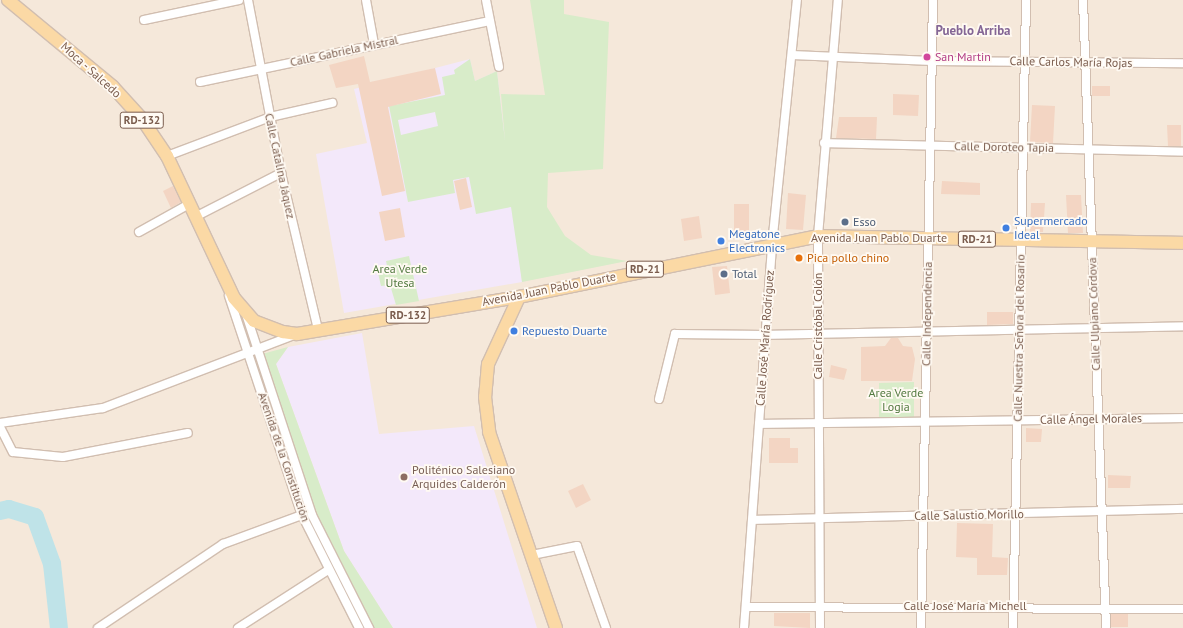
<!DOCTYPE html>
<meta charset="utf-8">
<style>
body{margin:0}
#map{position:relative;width:1183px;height:628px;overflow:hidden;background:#fdf6ec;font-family:"PT Sans",sans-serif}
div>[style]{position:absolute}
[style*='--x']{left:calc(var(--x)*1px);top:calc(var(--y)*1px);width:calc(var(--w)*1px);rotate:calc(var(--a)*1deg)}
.residential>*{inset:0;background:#f5e8da}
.education>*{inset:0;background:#f3e8fa}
.green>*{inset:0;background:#d8ecc9}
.river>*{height:18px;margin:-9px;padding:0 9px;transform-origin:9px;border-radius:9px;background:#bfe3e8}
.building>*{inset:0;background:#f3d5c3}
.roads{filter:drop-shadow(1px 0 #d1beb0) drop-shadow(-1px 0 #d1beb0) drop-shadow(0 1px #d1beb0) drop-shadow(0 -1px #d1beb0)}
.minor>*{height:8px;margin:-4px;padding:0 4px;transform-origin:4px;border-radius:4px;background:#fff}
.primary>*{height:12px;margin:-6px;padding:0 6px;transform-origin:6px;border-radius:6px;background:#fbd9a5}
.dots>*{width:11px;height:11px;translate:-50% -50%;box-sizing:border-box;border:2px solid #fffaf3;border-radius:50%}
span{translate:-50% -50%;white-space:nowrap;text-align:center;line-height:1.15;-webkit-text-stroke:3.5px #fffaf3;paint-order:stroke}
.shield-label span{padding:1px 3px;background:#fffaf3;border:1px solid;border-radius:3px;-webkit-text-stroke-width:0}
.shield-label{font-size:11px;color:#7a5c4d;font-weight:700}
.street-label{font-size:12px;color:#7a5c4d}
.hotel-label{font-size:12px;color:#b23c85}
.left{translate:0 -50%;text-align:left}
.shop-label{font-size:12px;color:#366cbe}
.service-label{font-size:12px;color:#4e5e75}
.food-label{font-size:12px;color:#c56008}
.park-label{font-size:12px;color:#537a41}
.education-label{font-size:12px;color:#785e54}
.neighbourhood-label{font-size:13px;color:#846695;font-weight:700}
</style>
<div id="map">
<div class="residential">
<i style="clip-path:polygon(0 0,1183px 0,1183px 628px,0 628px)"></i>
</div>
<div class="education">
<i style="clip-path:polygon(470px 59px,475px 81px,497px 71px,522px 282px,344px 313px,316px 154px,367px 143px,354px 89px)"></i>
<i style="clip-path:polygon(362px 333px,379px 434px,474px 426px,537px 628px,393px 628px,344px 551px,276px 364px,288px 347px)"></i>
</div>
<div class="green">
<i style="clip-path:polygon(evenodd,530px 0,564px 0,564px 14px,609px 22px,603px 169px,548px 173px,547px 207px,565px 236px,591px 255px,627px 261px,522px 282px,511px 207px,476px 214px,469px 177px,453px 180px,455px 193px,408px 202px,389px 106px,445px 95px,442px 77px,455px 74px,454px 70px,470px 59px,475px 81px,497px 71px,505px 141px,501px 94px,545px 95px,530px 0,435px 112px,438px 126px,401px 135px,398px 120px,435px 112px)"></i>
<i style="clip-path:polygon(409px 256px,419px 301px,396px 305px,390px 285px,381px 286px,378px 273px,388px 271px,386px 261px)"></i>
<i style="clip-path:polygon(288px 347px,276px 364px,344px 551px,393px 628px,372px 628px,312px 515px,262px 354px)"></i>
<i style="clip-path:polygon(914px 382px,914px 417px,879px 419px,879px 383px)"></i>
</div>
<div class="river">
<i style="--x:0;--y:511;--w:9;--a:-13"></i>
<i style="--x:9;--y:509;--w:27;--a:17"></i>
<i style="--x:35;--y:517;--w:50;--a:70.1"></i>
<i style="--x:52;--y:564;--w:64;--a:83.8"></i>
</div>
<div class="building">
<i style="clip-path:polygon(364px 56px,370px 82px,435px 68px,441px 94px,388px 107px,405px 191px,382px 196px,358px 84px,336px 88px,329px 65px)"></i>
<i style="clip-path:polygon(1092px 86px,1110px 86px,1110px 96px,1092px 96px)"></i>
<i style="clip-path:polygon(893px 94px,919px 95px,918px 116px,893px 115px)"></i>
<i style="clip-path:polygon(1032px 105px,1055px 106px,1053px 143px,1030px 142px)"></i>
<i style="clip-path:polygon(839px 117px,877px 117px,876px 139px,836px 138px)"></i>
<i style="clip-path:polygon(1167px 125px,1181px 125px,1181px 146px,1168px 146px)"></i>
<i style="clip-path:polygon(466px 178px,472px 207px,460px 210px,454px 181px)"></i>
<i style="clip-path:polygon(942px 181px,980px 183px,980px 195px,941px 194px)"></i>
<i style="clip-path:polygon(173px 186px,181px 202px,171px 208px,163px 191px)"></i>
<i style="clip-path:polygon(788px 193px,806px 195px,803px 230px,786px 229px)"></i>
<i style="clip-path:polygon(1066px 195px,1081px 195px,1083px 233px,1068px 233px)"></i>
<i style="clip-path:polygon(1031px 203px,1045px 203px,1043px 232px,1030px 232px)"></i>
<i style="clip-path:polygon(734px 204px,749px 204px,749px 231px,734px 231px)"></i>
<i style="clip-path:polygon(400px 208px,405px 237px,385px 241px,379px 212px)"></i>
<i style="clip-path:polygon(699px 216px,702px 238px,684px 241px,681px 219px)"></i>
<i style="clip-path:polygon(727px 266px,730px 293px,715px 295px,712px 267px)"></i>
<i style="clip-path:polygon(987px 312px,1013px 312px,1013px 324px,987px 325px)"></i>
<i style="clip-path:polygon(891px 338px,898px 338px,903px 346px,912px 347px,915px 359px,912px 381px,861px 381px,861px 347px,885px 346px)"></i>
<i style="clip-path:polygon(831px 365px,847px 369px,844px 380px,829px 377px)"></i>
<i style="clip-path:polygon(1026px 428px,1042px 429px,1041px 442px,1026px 442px)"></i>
<i style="clip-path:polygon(769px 438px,790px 438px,790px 448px,798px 448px,798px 463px,769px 463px)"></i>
<i style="clip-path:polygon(1108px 475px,1131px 476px,1130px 488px,1108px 488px)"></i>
<i style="clip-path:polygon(583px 484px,591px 500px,576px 508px,568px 491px)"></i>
<i style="clip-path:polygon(957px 523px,993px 524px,992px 557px,1008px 558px,1007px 575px,977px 575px,977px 558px,956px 557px)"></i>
<i style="clip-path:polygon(774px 613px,810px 613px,810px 628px,774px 626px)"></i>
<i style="clip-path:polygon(1111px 614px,1128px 614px,1128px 627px,1111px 627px)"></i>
</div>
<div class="roads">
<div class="minor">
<i style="--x:248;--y:0;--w:176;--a:79.2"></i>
<i style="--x:281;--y:173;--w:161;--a:76.7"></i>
<i style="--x:366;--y:0;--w:45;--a:79.7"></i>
<i style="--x:486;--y:0;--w:68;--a:79"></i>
<i style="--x:1083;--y:0;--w:628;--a:87.9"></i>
<i style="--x:144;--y:20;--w:97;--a:-11.9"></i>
<i style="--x:792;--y:55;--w:140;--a:2.5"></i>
<i style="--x:932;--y:61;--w:251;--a:0.5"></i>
<i style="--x:200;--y:82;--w:296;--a:-11.9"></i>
<i style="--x:824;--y:143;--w:359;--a:1.4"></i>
<i style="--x:167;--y:156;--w:110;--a:-20.7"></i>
<i style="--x:270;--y:117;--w:64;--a:-12.7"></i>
<i style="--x:195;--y:217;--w:97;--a:-27.1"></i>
<i style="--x:139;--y:232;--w:57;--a:-29.2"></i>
<i style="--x:229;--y:296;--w:231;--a:71.6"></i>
<i style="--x:302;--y:515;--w:127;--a:63.2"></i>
<i style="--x:247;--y:317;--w:208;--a:71.8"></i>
<i style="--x:312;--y:515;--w:127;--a:63.2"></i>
<i style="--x:659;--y:399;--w:67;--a:-76.2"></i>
<i style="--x:675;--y:334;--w:90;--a:0.6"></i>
<i style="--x:765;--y:335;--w:418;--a:-1.2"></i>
<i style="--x:0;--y:423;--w:104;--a:-8.3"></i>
<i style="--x:103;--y:408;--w:204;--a:-20.9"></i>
<i style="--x:759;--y:424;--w:424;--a:-0.8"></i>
<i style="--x:0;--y:427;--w:28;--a:63"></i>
<i style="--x:13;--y:452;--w:50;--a:5.7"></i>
<i style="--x:63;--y:457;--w:127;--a:-10.9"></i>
<i style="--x:754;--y:520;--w:429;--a:-1.5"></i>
<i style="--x:532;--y:555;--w:46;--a:-11.3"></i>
<i style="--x:577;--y:546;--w:87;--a:70.5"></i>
<i style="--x:746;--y:607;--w:437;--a:0.3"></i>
<i style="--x:98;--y:628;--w:151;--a:-33.9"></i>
<i style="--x:223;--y:544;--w:84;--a:-20.2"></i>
<i style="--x:238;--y:628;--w:107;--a:-32.8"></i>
<i style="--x:744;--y:628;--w:384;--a:-85.8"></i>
<i style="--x:772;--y:245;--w:246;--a:-84.2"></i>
<i style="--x:820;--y:628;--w:392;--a:-90.3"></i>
<i style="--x:818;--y:236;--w:237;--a:-85.2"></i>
<i style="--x:921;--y:628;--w:628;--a:-88.91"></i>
<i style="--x:1013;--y:628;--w:628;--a:-88.81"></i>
</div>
<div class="primary">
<i style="--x:8;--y:0;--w:136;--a:39.6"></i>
<i style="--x:113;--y:87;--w:43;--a:47.8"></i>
<i style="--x:142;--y:119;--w:45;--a:56"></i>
<i style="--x:167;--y:156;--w:157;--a:64.7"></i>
<i style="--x:234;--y:298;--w:30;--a:49"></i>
<i style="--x:254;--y:321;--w:31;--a:21"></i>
<i style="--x:283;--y:332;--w:14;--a:8"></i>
<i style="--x:297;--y:334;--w:225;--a:-9.5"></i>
<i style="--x:519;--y:297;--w:305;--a:-11.5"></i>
<i style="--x:818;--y:236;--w:365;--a:1.1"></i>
<i style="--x:519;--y:297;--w:74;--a:114.8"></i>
<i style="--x:488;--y:364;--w:33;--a:95"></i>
<i style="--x:485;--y:397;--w:35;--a:83"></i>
<i style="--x:489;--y:432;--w:207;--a:71.1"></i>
</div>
</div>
<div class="dots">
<i style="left:927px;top:57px;background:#d1479c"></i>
<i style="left:845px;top:222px;background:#5c6f8a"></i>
<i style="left:1006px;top:228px;background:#3f7fe0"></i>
<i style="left:721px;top:241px;background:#3f7fe0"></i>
<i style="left:799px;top:258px;background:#e8710a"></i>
<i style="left:724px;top:274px;background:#5c6f8a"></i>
<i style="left:514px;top:331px;background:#3f7fe0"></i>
<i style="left:404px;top:477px;background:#8d6e63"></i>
</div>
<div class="shield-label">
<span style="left:142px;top:120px">RD-132</span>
<span style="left:977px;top:239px">RD-21</span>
<span style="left:645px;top:269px">RD-21</span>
<span style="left:408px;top:315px">RD-132</span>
</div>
<div class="street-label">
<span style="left:344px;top:51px;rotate:-12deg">Calle Gabriela Mistral</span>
<span style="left:1071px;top:62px;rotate:1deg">Calle Carlos María Rojas</span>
<span style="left:91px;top:70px;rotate:42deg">Moca - Salcedo</span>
<span style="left:1004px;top:147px;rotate:1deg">Calle Doroteo Tapia</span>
<span style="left:280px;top:166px;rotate:78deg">Calle Catalina Jáquez</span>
<span style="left:879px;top:238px">Avenida Juan Pablo Duarte</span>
<span style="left:549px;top:289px;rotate:-11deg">Avenida Juan Pablo Duarte</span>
<span style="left:927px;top:314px;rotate:-89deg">Calle Independencia</span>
<span style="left:1094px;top:314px;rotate:-92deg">Calle Ulpiano Córdova</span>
<span style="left:818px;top:326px;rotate:-90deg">Calle Cristóbal Colón</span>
<span style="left:765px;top:338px;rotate:-86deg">Calle José María Rodríguez</span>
<span style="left:1019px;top:338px;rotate:-89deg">Calle Nuestra Señora del Rosario</span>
<span style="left:1091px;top:419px;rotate:-1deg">Calle Ángel Morales</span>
<span style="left:284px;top:457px;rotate:71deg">Avenida de la Constitución</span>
<span style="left:969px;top:515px;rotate:-1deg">Calle Salustio Morillo</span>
<span style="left:965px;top:606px">Calle José María Michell</span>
</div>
<div class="hotel-label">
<span class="left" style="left:935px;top:57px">San Martin</span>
</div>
<div class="shop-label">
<span class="left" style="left:1014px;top:228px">Supermercado<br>Ideal</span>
<span class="left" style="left:729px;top:241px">Megatone<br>Electronics</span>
<span class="left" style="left:522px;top:331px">Repuesto Duarte</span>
</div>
<div class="service-label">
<span class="left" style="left:853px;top:222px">Esso</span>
<span class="left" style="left:732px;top:274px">Total</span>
</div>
<div class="food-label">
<span class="left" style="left:807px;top:258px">Pica pollo chino</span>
</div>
<div class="park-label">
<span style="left:400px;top:276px">Area Verde<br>Utesa</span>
<span style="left:896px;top:400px">Area Verde<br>Logia</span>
</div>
<div class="education-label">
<span class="left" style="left:412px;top:477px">Politénico Salesiano<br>Arquides Calderón</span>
</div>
<div class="neighbourhood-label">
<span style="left:973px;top:31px">Pueblo Arriba</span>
</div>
</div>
